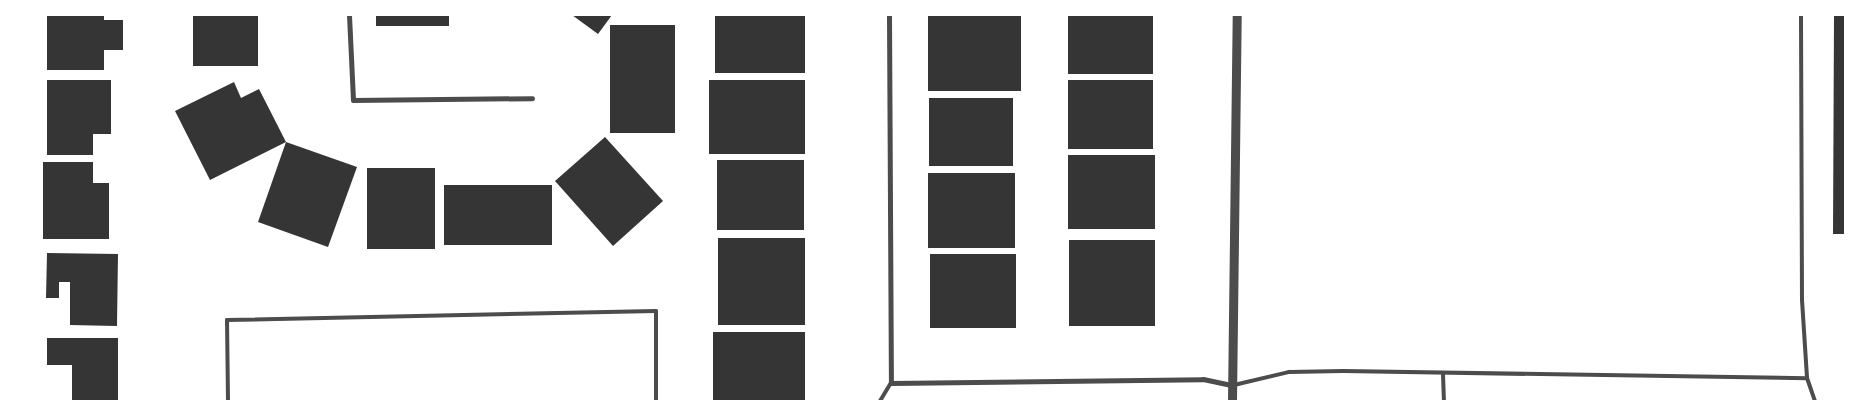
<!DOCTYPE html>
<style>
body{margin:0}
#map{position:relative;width:1860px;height:416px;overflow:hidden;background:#fff;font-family:"Zilla Slab",serif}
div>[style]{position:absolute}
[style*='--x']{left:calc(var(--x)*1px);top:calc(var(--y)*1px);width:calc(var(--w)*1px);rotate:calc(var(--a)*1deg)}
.building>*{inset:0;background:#353535}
.service>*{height:4px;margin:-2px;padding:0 2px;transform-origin:2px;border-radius:2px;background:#4c4c4c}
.minor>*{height:5px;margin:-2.5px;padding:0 2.5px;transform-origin:2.5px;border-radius:2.5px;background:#4c4c4c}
.tertiary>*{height:9px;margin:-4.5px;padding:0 4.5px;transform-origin:4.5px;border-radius:4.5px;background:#4c4c4c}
span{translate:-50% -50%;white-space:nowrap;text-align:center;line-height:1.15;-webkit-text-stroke:5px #fff;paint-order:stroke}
.frame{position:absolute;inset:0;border:16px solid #fff;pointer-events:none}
</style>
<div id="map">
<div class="building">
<i style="clip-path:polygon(47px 15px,104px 15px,104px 20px,123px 20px,123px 50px,104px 50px,104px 70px,47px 70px)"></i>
<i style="clip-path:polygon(193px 15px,258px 15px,258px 66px,193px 66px)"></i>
<i style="clip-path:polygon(376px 15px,449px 15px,449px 26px,376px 26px)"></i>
<i style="clip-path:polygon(572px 15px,612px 15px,598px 34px)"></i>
<i style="clip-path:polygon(715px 15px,805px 15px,805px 73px,715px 73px)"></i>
<i style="clip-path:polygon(1068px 15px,1153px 15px,1153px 74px,1068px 74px)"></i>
<i style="clip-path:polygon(1834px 15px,1845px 15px,1845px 234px,1833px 234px)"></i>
<i style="clip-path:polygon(928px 16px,1021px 16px,1021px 91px,928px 91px)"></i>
<i style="clip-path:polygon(610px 25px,675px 25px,675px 133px,610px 133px)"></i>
<i style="clip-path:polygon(47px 80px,111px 80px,111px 134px,93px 134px,93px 155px,47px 155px)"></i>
<i style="clip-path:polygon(709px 80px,805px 80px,805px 154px,709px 154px)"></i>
<i style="clip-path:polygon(1068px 80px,1153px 80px,1153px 149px,1068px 149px)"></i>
<i style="clip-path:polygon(234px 82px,241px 98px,259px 89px,286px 142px,210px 180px,175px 111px)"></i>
<i style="clip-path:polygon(929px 98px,1013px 98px,1013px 166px,929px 166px)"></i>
<i style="clip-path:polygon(605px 137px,663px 201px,613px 246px,555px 181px)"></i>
<i style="clip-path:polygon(286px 142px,357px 167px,328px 247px,258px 222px)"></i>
<i style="clip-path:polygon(1068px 155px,1155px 155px,1155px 229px,1068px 229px)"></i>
<i style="clip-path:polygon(717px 160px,804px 160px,804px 230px,717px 230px)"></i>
<i style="clip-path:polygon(43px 162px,93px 162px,93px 183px,109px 183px,109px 239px,43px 239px)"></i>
<i style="clip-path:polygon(367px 168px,435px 168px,435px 249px,367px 249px)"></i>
<i style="clip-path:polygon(928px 173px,1015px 173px,1015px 248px,928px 248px)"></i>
<i style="clip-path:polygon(444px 185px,552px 185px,552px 245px,444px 245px)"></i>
<i style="clip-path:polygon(718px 238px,805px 238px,805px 325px,718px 325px)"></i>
<i style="clip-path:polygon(1069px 240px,1155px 240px,1155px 326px,1069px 326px)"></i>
<i style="clip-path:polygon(47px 253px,118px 254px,117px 326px,70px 325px,70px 282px,59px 282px,59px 298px,46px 298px)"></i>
<i style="clip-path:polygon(930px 254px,1016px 254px,1016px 328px,930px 328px)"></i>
<i style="clip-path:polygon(713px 332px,805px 332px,805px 401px,713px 401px)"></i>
<i style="clip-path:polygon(47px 338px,118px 338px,118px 401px,72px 401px,72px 365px,47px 365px)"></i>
</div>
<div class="service">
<i style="--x:1801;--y:15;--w:285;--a:89.8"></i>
<i style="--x:1802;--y:300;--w:78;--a:86.3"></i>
<i style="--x:1807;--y:378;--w:24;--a:71"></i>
<i style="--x:1443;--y:374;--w:27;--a:88"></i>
<i style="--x:1234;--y:385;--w:57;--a:-13.3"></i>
<i style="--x:1289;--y:372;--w:54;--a:-1.1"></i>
<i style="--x:1343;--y:371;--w:464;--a:0.9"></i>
<i style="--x:228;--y:401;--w:81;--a:-90.7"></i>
<i style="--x:227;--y:320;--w:429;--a:-1.2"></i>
<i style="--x:656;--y:311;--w:90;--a:90"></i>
<i style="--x:880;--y:401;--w:21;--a:-59"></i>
</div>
<div class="minor">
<i style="--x:349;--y:15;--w:85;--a:87.3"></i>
<i style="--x:353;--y:100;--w:179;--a:-0.6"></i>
<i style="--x:889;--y:15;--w:368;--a:89.7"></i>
<i style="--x:891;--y:383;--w:312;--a:-0.7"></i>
<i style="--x:1203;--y:379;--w:30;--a:12"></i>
</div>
<div class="tertiary">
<i style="--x:1232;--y:401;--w:386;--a:-89.3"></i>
</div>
<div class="frame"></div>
</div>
